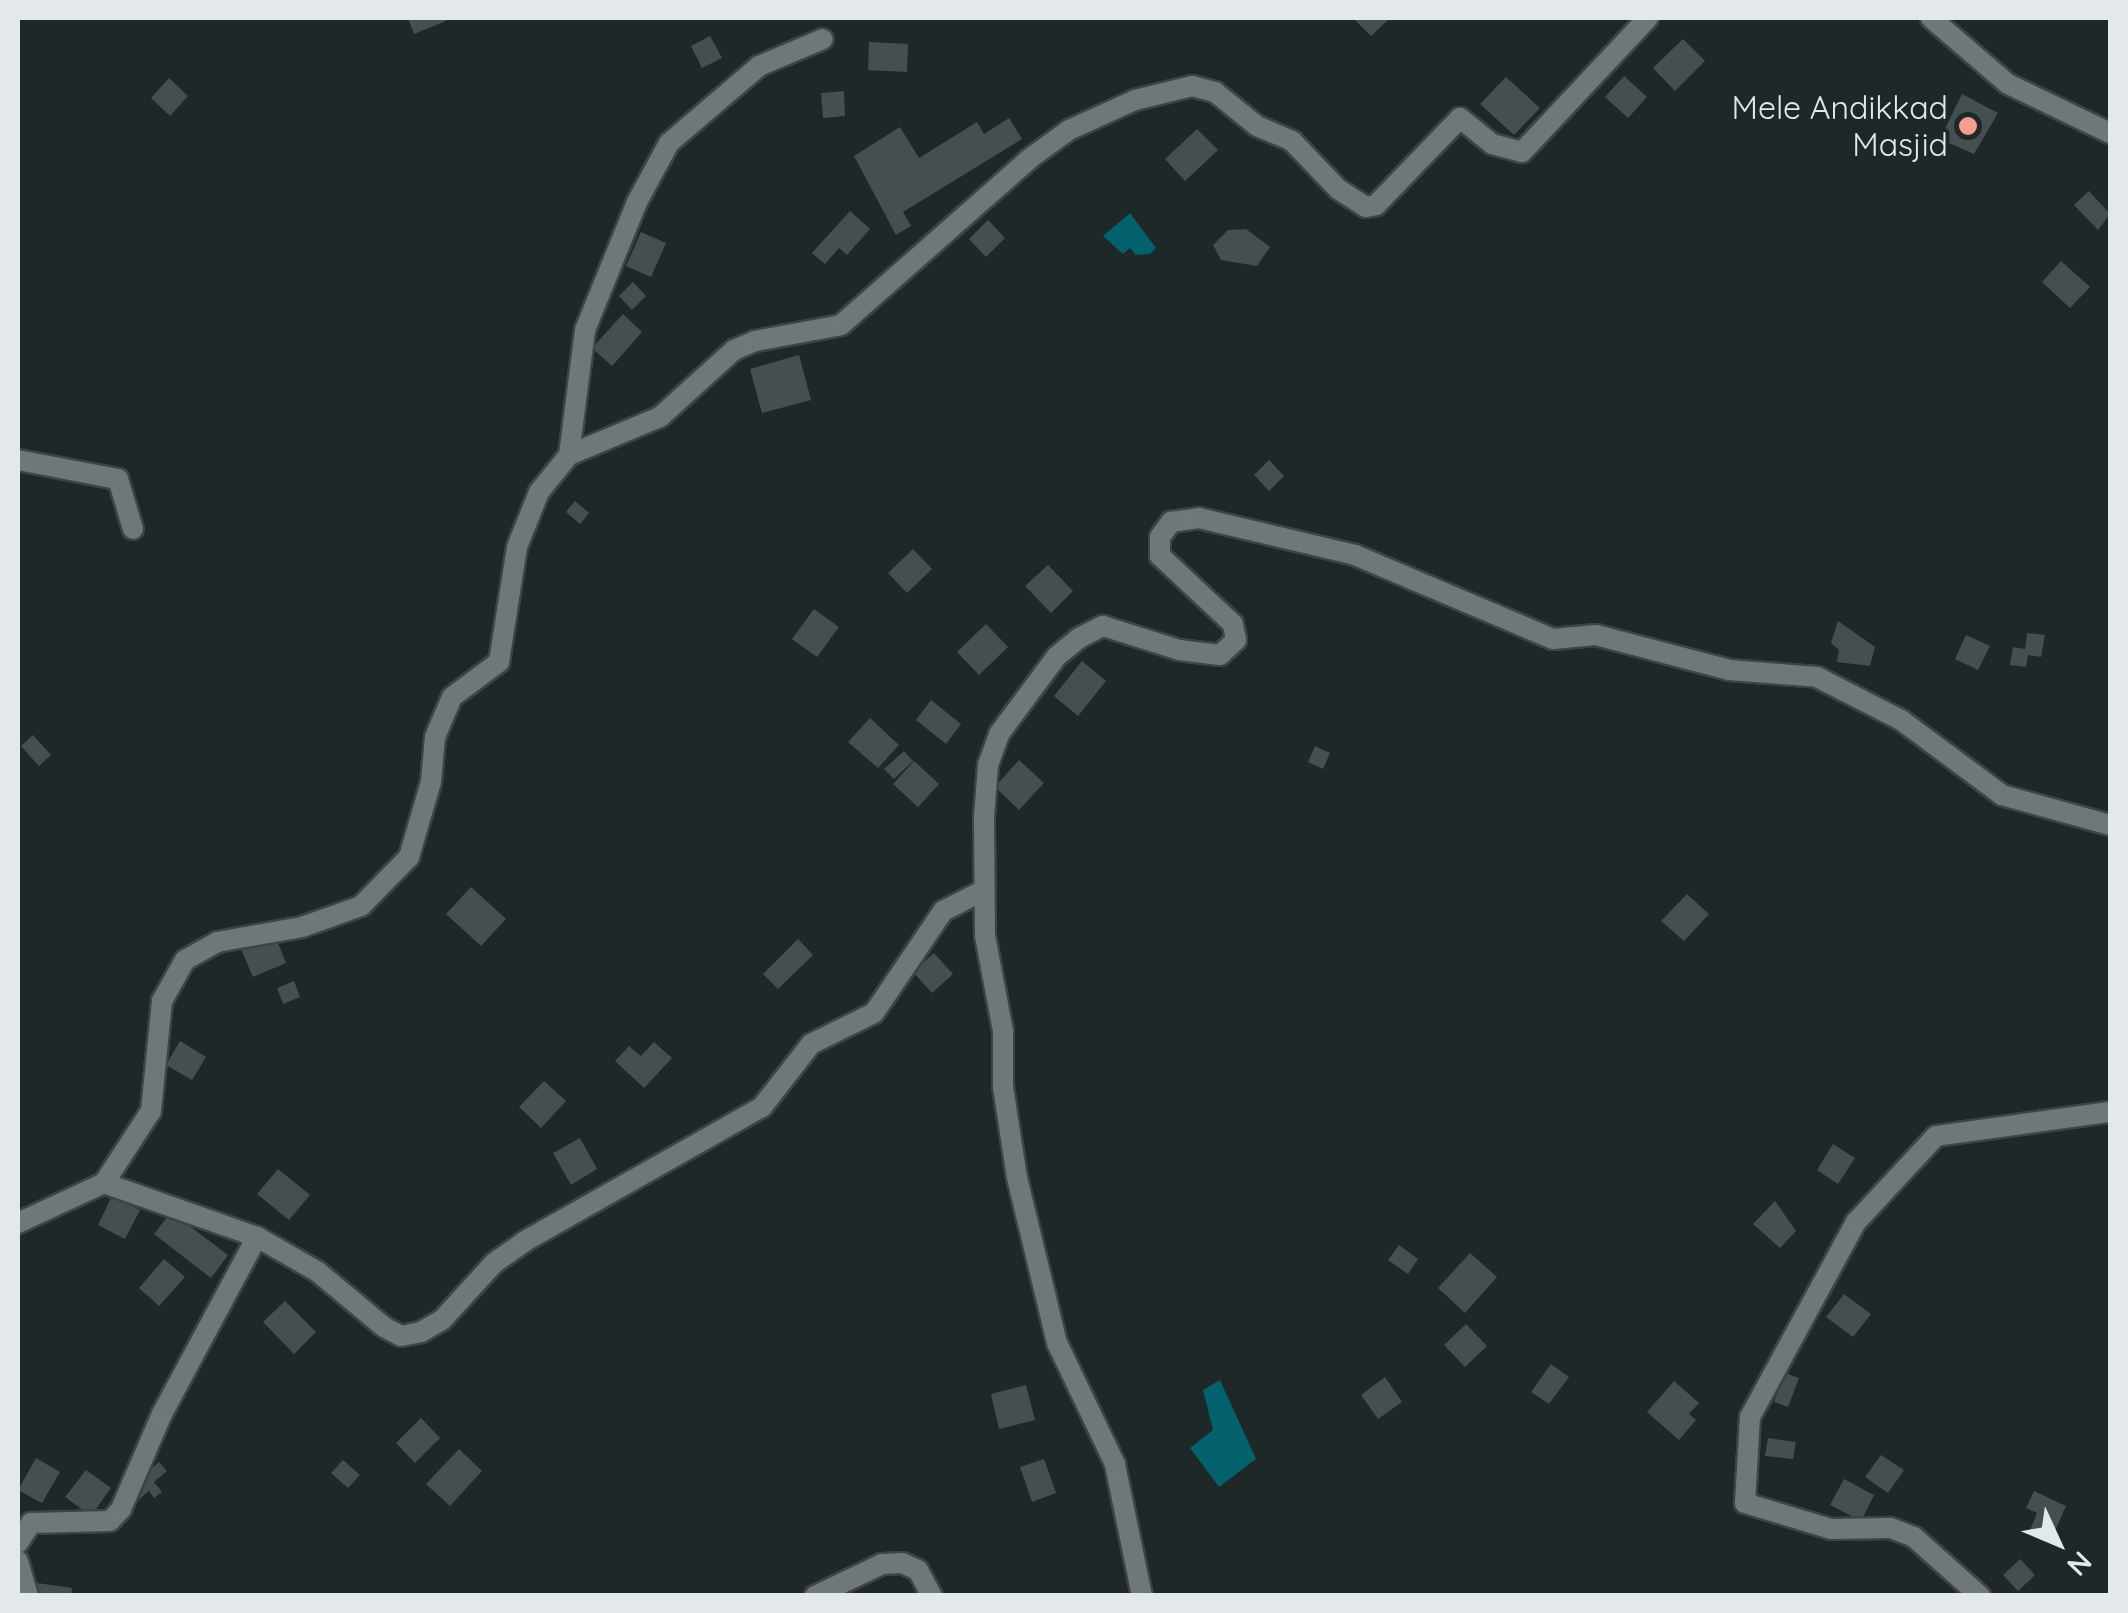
<!DOCTYPE html>
<style>
body{margin:0}
#map{position:relative;width:2128px;height:1613px;overflow:hidden;background:#1f2829;font-family:Quicksand,sans-serif}
div>[style]{position:absolute}
[style*='--x']{left:calc(var(--x)*1px);top:calc(var(--y)*1px);width:calc(var(--w)*1px);rotate:calc(var(--a)*1deg)}
.water>*{inset:0;background:#02616d}
.building>*{inset:0;background:#454f51}
.roads{filter:drop-shadow(2px 0 #3d4446) drop-shadow(-2px 0 #3d4446) drop-shadow(0 2px #3d4446) drop-shadow(0 -2px #3d4446)}
.street>*{height:20px;margin:-10px;padding:0 10px;transform-origin:10px;border-radius:10px;background:#6e787a}
.dots>*{width:28px;height:28px;translate:-50% -50%;box-sizing:border-box;border:5px solid #1f2829;border-radius:50%}
span{translate:-50% -50%;white-space:nowrap;text-align:center;line-height:1.15;-webkit-text-stroke:8px #1f2829;paint-order:stroke}
.poi-label{font-size:32px;color:#e3e9ea}
.right{translate:-100% -50%;text-align:right}
.frame{position:absolute;inset:0;border:20px solid #e3e9ea;pointer-events:none}
.north{position:absolute;left:2008px;top:1493px;width:100px;height:100px;-webkit-text-stroke:8px #1f2829;paint-order:stroke;rotate:134deg;font-size:28px;font-weight:700;line-height:40px;text-align:center;color:#e3e9ea}
.north::after{content:'';display:block;margin:auto;width:35px;height:45px;background:#e3e9ea;clip-path:polygon(50% 0,100% 100%,50% 72%,0 100%)}
</style>
<div id="map">
<div class="water">
<i style="clip-path:polygon(1130px 213px,1156px 248px,1150px 254px,1136px 255px,1130px 248px,1123px 254px,1103px 236px)"></i>
<i style="clip-path:polygon(1220px 1380px,1256px 1459px,1219px 1487px,1190px 1448px,1213px 1430px,1203px 1390px)"></i>
</div>
<div class="building">
<i style="clip-path:polygon(408px 18px,445px 18px,446px 21px,414px 34px)"></i>
<i style="clip-path:polygon(1353px 18px,1390px 18px,1371px 36px)"></i>
<i style="clip-path:polygon(710px 36px,722px 58px,702px 68px,691px 46px)"></i>
<i style="clip-path:polygon(1683px 39px,1705px 61px,1675px 91px,1653px 68px)"></i>
<i style="clip-path:polygon(869px 42px,908px 44px,907px 72px,868px 70px)"></i>
<i style="clip-path:polygon(1624px 76px,1647px 97px,1628px 118px,1605px 97px)"></i>
<i style="clip-path:polygon(1506px 77px,1540px 108px,1514px 135px,1480px 104px)"></i>
<i style="clip-path:polygon(169px 78px,188px 96px,170px 116px,151px 98px)"></i>
<i style="clip-path:polygon(844px 91px,845px 116px,823px 118px,821px 93px)"></i>
<i style="clip-path:polygon(1962px 94px,1998px 113px,1974px 154px,1940px 139px)"></i>
<i style="clip-path:polygon(1009px 118px,1022px 139px,903px 212px,911px 226px,896px 235px,854px 156px,900px 127px,919px 158px,977px 122px,984px 134px)"></i>
<i style="clip-path:polygon(1197px 129px,1218px 150px,1185px 181px,1165px 159px)"></i>
<i style="clip-path:polygon(2089px 191px,2110px 214px,2098px 230px,2074px 205px)"></i>
<i style="clip-path:polygon(850px 211px,870px 229px,847px 255px,839px 248px,825px 264px,812px 253px)"></i>
<i style="clip-path:polygon(988px 220px,1005px 238px,986px 257px,969px 239px)"></i>
<i style="clip-path:polygon(1246px 229px,1270px 247px,1257px 266px,1221px 260px,1213px 245px,1228px 230px)"></i>
<i style="clip-path:polygon(641px 232px,666px 243px,651px 277px,626px 266px)"></i>
<i style="clip-path:polygon(2061px 261px,2090px 287px,2070px 308px,2042px 282px)"></i>
<i style="clip-path:polygon(633px 282px,646px 296px,632px 310px,619px 296px)"></i>
<i style="clip-path:polygon(623px 314px,642px 332px,612px 366px,592px 348px)"></i>
<i style="clip-path:polygon(799px 355px,811px 400px,762px 413px,750px 369px)"></i>
<i style="clip-path:polygon(1269px 460px,1284px 476px,1269px 491px,1254px 475px)"></i>
<i style="clip-path:polygon(575px 501px,589px 513px,580px 524px,566px 512px)"></i>
<i style="clip-path:polygon(913px 549px,932px 569px,907px 593px,888px 573px)"></i>
<i style="clip-path:polygon(1048px 565px,1073px 591px,1051px 613px,1025px 586px)"></i>
<i style="clip-path:polygon(814px 609px,839px 627px,817px 657px,792px 639px)"></i>
<i style="clip-path:polygon(1838px 621px,1875px 647px,1870px 666px,1837px 662px,1839px 650px,1831px 643px)"></i>
<i style="clip-path:polygon(986px 624px,1008px 647px,979px 675px,957px 652px)"></i>
<i style="clip-path:polygon(2027px 633px,2045px 635px,2041px 657px,2028px 655px,2026px 667px,2010px 665px,2013px 647px,2025px 649px)"></i>
<i style="clip-path:polygon(1966px 635px,1990px 646px,1978px 670px,1955px 659px)"></i>
<i style="clip-path:polygon(1082px 661px,1106px 681px,1078px 716px,1054px 696px)"></i>
<i style="clip-path:polygon(931px 700px,961px 724px,946px 744px,916px 720px)"></i>
<i style="clip-path:polygon(870px 718px,899px 745px,878px 768px,848px 742px)"></i>
<i style="clip-path:polygon(33px 735px,51px 755px,39px 766px,21px 746px)"></i>
<i style="clip-path:polygon(1315px 746px,1330px 753px,1323px 769px,1308px 762px)"></i>
<i style="clip-path:polygon(904px 751px,913px 761px,894px 779px,884px 769px)"></i>
<i style="clip-path:polygon(1019px 760px,1044px 783px,1019px 810px,995px 787px)"></i>
<i style="clip-path:polygon(914px 761px,939px 784px,918px 807px,893px 784px)"></i>
<i style="clip-path:polygon(471px 887px,506px 919px,481px 946px,446px 914px)"></i>
<i style="clip-path:polygon(1687px 894px,1709px 914px,1684px 941px,1661px 921px)"></i>
<i style="clip-path:polygon(274px 933px,286px 963px,253px 977px,240px 947px)"></i>
<i style="clip-path:polygon(798px 939px,813px 955px,778px 989px,763px 974px)"></i>
<i style="clip-path:polygon(934px 953px,953px 974px,932px 993px,913px 972px)"></i>
<i style="clip-path:polygon(294px 981px,300px 997px,283px 1004px,277px 988px)"></i>
<i style="clip-path:polygon(180px 1041px,206px 1057px,192px 1080px,166px 1065px)"></i>
<i style="clip-path:polygon(654px 1042px,672px 1058px,644px 1088px,615px 1061px,629px 1046px,641px 1056px)"></i>
<i style="clip-path:polygon(544px 1081px,566px 1101px,541px 1128px,519px 1107px)"></i>
<i style="clip-path:polygon(580px 1138px,597px 1169px,571px 1185px,553px 1153px)"></i>
<i style="clip-path:polygon(1833px 1144px,1855px 1158px,1838px 1184px,1817px 1170px)"></i>
<i style="clip-path:polygon(278px 1169px,310px 1195px,289px 1220px,257px 1194px)"></i>
<i style="clip-path:polygon(112px 1196px,140px 1210px,125px 1239px,98px 1225px)"></i>
<i style="clip-path:polygon(1775px 1201px,1796px 1231px,1780px 1248px,1753px 1224px)"></i>
<i style="clip-path:polygon(171px 1212px,228px 1255px,211px 1278px,154px 1234px)"></i>
<i style="clip-path:polygon(1399px 1245px,1418px 1259px,1408px 1274px,1388px 1260px)"></i>
<i style="clip-path:polygon(1470px 1253px,1497px 1277px,1465px 1313px,1438px 1288px)"></i>
<i style="clip-path:polygon(164px 1259px,185px 1277px,159px 1306px,139px 1288px)"></i>
<i style="clip-path:polygon(1844px 1294px,1871px 1314px,1853px 1337px,1826px 1317px)"></i>
<i style="clip-path:polygon(285px 1301px,316px 1332px,294px 1354px,263px 1322px)"></i>
<i style="clip-path:polygon(1466px 1324px,1487px 1346px,1465px 1367px,1444px 1345px)"></i>
<i style="clip-path:polygon(1551px 1364px,1569px 1377px,1549px 1404px,1531px 1392px)"></i>
<i style="clip-path:polygon(1785px 1373px,1799px 1378px,1788px 1407px,1774px 1402px)"></i>
<i style="clip-path:polygon(1385px 1377px,1402px 1402px,1378px 1419px,1361px 1395px)"></i>
<i style="clip-path:polygon(1674px 1381px,1699px 1403px,1689px 1414px,1696px 1420px,1679px 1440px,1647px 1412px)"></i>
<i style="clip-path:polygon(1026px 1385px,1035px 1420px,999px 1429px,991px 1394px)"></i>
<i style="clip-path:polygon(421px 1418px,440px 1438px,415px 1463px,396px 1443px)"></i>
<i style="clip-path:polygon(1768px 1438px,1796px 1442px,1793px 1459px,1765px 1456px)"></i>
<i style="clip-path:polygon(459px 1449px,482px 1471px,450px 1506px,426px 1484px)"></i>
<i style="clip-path:polygon(1881px 1455px,1904px 1470px,1888px 1493px,1865px 1477px)"></i>
<i style="clip-path:polygon(36px 1458px,60px 1472px,42px 1503px,18px 1490px)"></i>
<i style="clip-path:polygon(1044px 1459px,1056px 1493px,1032px 1502px,1020px 1467px)"></i>
<i style="clip-path:polygon(343px 1460px,360px 1475px,348px 1488px,331px 1473px)"></i>
<i style="clip-path:polygon(159px 1462px,167px 1471px,154px 1482px,162px 1492px,154px 1498px,149px 1491px,135px 1503px,125px 1491px)"></i>
<i style="clip-path:polygon(86px 1470px,111px 1488px,91px 1516px,65px 1497px)"></i>
<i style="clip-path:polygon(1844px 1479px,1874px 1495px,1861px 1521px,1830px 1505px)"></i>
<i style="clip-path:polygon(2034px 1491px,2066px 1506px,2051px 1540px,2030px 1530px,2037px 1513px,2026px 1508px)"></i>
<i style="clip-path:polygon(2020px 1559px,2035px 1575px,2018px 1591px,2003px 1575px)"></i>
<i style="clip-path:polygon(37px 1583px,72px 1588px,71px 1596px,35px 1596px)"></i>
</div>
<div class="roads">
<div class="street">
<i style="--x:1931;--y:18;--w:101;--a:40.6"></i>
<i style="--x:2008;--y:84;--w:113;--a:25.7"></i>
<i style="--x:569;--y:455;--w:126;--a:-82.7"></i>
<i style="--x:585;--y:330;--w:138;--a:-67.9"></i>
<i style="--x:637;--y:202;--w:67;--a:-61.5"></i>
<i style="--x:669;--y:143;--w:118;--a:-40.5"></i>
<i style="--x:759;--y:66;--w:69;--a:-22.9"></i>
<i style="--x:18;--y:460;--w:102;--a:10.8"></i>
<i style="--x:118;--y:479;--w:52;--a:73.3"></i>
<i style="--x:104;--y:1183;--w:162;--a:19.4"></i>
<i style="--x:257;--y:1237;--w:70;--a:29.8"></i>
<i style="--x:318;--y:1272;--w:86;--a:39.8"></i>
<i style="--x:384;--y:1327;--w:19;--a:28"></i>
<i style="--x:401;--y:1336;--w:20;--a:-11"></i>
<i style="--x:421;--y:1332;--w:24;--a:-30"></i>
<i style="--x:442;--y:1320;--w:77;--a:-47.6"></i>
<i style="--x:494;--y:1263;--w:38;--a:-35"></i>
<i style="--x:525;--y:1241;--w:272;--a:-29.5"></i>
<i style="--x:762;--y:1107;--w:80;--a:-52.1"></i>
<i style="--x:811;--y:1044;--w:70;--a:-26.2"></i>
<i style="--x:874;--y:1013;--w:123;--a:-55.9"></i>
<i style="--x:943;--y:911;--w:46;--a:-27.1"></i>
<i style="--x:18;--y:1223;--w:95;--a:-24.9"></i>
<i style="--x:104;--y:1183;--w:86;--a:-56.9"></i>
<i style="--x:151;--y:1111;--w:111;--a:-84.3"></i>
<i style="--x:162;--y:1001;--w:47;--a:-60.7"></i>
<i style="--x:185;--y:960;--w:37;--a:-29"></i>
<i style="--x:217;--y:942;--w:86;--a:-10"></i>
<i style="--x:302;--y:927;--w:63;--a:-19.6"></i>
<i style="--x:361;--y:906;--w:69;--a:-45.6"></i>
<i style="--x:409;--y:857;--w:78;--a:-73.7"></i>
<i style="--x:431;--y:782;--w:45;--a:-84.9"></i>
<i style="--x:435;--y:737;--w:43;--a:-67"></i>
<i style="--x:452;--y:697;--w:59;--a:-36.7"></i>
<i style="--x:499;--y:662;--w:116;--a:-81.1"></i>
<i style="--x:517;--y:547;--w:59;--a:-68.2"></i>
<i style="--x:539;--y:492;--w:48;--a:-51"></i>
<i style="--x:569;--y:455;--w:99;--a:-22.7"></i>
<i style="--x:660;--y:417;--w:100;--a:-42.2"></i>
<i style="--x:734;--y:350;--w:23;--a:-23"></i>
<i style="--x:755;--y:341;--w:87;--a:-10.5"></i>
<i style="--x:841;--y:325;--w:251;--a:-41.4"></i>
<i style="--x:1029;--y:159;--w:49;--a:-35.9"></i>
<i style="--x:1069;--y:130;--w:72;--a:-24.4"></i>
<i style="--x:1135;--y:100;--w:59;--a:-13.8"></i>
<i style="--x:1192;--y:86;--w:24;--a:15"></i>
<i style="--x:1215;--y:92;--w:54;--a:39"></i>
<i style="--x:1257;--y:126;--w:38;--a:23"></i>
<i style="--x:1292;--y:141;--w:66;--a:46.2"></i>
<i style="--x:1338;--y:189;--w:33;--a:33"></i>
<i style="--x:1366;--y:207;--w:10;--a:-11"></i>
<i style="--x:1376;--y:205;--w:121;--a:-46"></i>
<i style="--x:1460;--y:118;--w:41;--a:39.1"></i>
<i style="--x:1492;--y:144;--w:31;--a:15"></i>
<i style="--x:1522;--y:152;--w:184;--a:-46.8"></i>
<i style="--x:18;--y:1543;--w:24;--a:-57"></i>
<i style="--x:31;--y:1523;--w:79;--a:-1.5"></i>
<i style="--x:110;--y:1521;--w:16;--a:-47"></i>
<i style="--x:121;--y:1509;--w:103;--a:-66.7"></i>
<i style="--x:162;--y:1414;--w:201;--a:-61.8"></i>
<i style="--x:18;--y:1561;--w:36;--a:74"></i>
<i style="--x:815;--y:1596;--w:74;--a:-25.5"></i>
<i style="--x:882;--y:1564;--w:20;--a:-3"></i>
<i style="--x:902;--y:1563;--w:17;--a:24"></i>
<i style="--x:918;--y:1570;--w:30;--a:62"></i>
<i style="--x:1142;--y:1596;--w:135;--a:-101.6"></i>
<i style="--x:1115;--y:1464;--w:134;--a:-115.6"></i>
<i style="--x:1057;--y:1343;--w:170;--a:-103.6"></i>
<i style="--x:1017;--y:1178;--w:92;--a:-98.7"></i>
<i style="--x:1003;--y:1087;--w:56;--a:-90"></i>
<i style="--x:1003;--y:1031;--w:97;--a:-100.7"></i>
<i style="--x:985;--y:936;--w:119;--a:-90.5"></i>
<i style="--x:984;--y:817;--w:52;--a:-85.6"></i>
<i style="--x:988;--y:765;--w:33;--a:-70"></i>
<i style="--x:999;--y:734;--w:97;--a:-53.4"></i>
<i style="--x:1057;--y:656;--w:28;--a:-39"></i>
<i style="--x:1079;--y:638;--w:27;--a:-27"></i>
<i style="--x:1103;--y:626;--w:80;--a:17.5"></i>
<i style="--x:1179;--y:650;--w:41;--a:7"></i>
<i style="--x:1220;--y:655;--w:22;--a:-43"></i>
<i style="--x:1236;--y:640;--w:16;--a:-101"></i>
<i style="--x:1233;--y:624;--w:100;--a:-137"></i>
<i style="--x:1160;--y:556;--w:19;--a:-90"></i>
<i style="--x:1160;--y:537;--w:19;--a:-54"></i>
<i style="--x:1171;--y:522;--w:28;--a:-8"></i>
<i style="--x:1199;--y:518;--w:160;--a:13.3"></i>
<i style="--x:1355;--y:555;--w:215;--a:23"></i>
<i style="--x:1553;--y:639;--w:43;--a:-5.3"></i>
<i style="--x:1596;--y:635;--w:138;--a:14.7"></i>
<i style="--x:1729;--y:670;--w:88;--a:4.5"></i>
<i style="--x:1817;--y:677;--w:94;--a:27.1"></i>
<i style="--x:1901;--y:720;--w:126;--a:36.6"></i>
<i style="--x:2002;--y:795;--w:112;--a:15.5"></i>
<i style="--x:1980;--y:1596;--w:89;--a:-138.2"></i>
<i style="--x:1914;--y:1537;--w:26;--a:-159"></i>
<i style="--x:1890;--y:1528;--w:59;--a:179"></i>
<i style="--x:1831;--y:1529;--w:90;--a:-163.2"></i>
<i style="--x:1745;--y:1503;--w:86;--a:-86.7"></i>
<i style="--x:1750;--y:1417;--w:222;--a:-61.5"></i>
<i style="--x:1856;--y:1222;--w:117;--a:-47.1"></i>
<i style="--x:1936;--y:1136;--w:176;--a:-7.9"></i>
</div>
</div>
<div class="dots">
<i style="left:1968px;top:126px;background:#f59d8e"></i>
</div>
<div class="poi-label">
<span class="right" style="left:1948px;top:126px">Mele Andikkad<br>Masjid</span>
</div>
<div class="frame"></div>
<div class="north">N</div>
</div>
